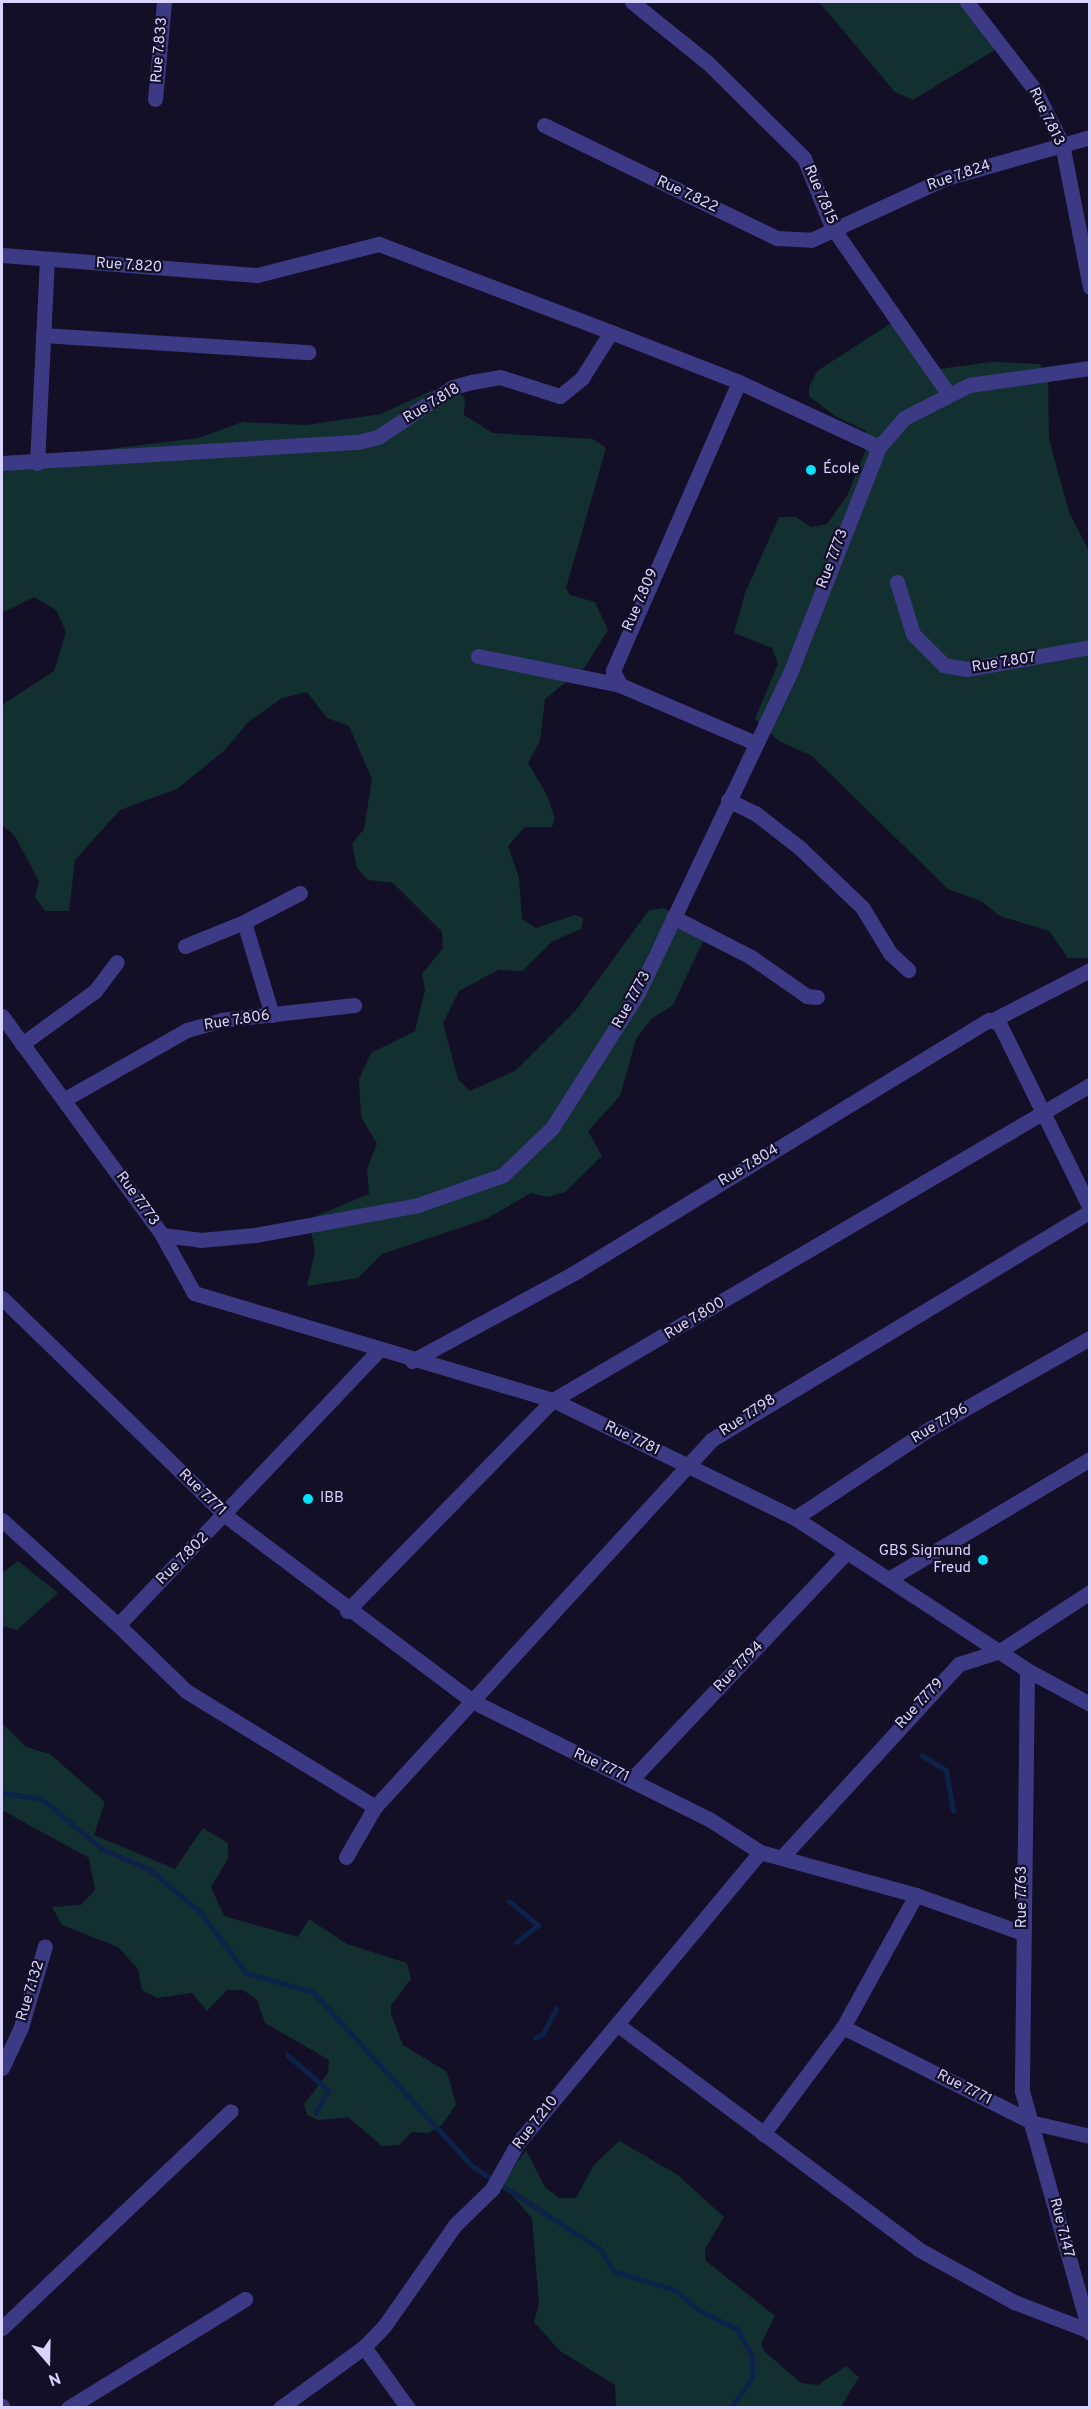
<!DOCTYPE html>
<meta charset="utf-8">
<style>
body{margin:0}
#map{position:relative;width:1091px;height:2409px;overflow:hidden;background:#130f26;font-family:Overpass,sans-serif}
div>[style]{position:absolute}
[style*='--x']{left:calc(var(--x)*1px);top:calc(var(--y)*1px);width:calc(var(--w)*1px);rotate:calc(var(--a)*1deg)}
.green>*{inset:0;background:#12302f}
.stream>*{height:5px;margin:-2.5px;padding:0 2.5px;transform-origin:2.5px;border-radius:2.5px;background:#0c2248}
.minor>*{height:15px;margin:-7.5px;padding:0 7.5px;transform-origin:7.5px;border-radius:7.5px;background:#3d3a85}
.dots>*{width:16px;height:16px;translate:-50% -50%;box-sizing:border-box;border:3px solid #130f26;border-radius:50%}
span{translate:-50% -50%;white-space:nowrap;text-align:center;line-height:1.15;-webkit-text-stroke:4.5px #130f26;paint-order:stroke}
.street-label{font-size:15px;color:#d9d4ff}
.poi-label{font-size:15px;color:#d9d4ff}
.left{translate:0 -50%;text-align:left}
.right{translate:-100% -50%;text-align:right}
.frame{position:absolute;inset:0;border:3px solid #d9d4ff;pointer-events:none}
.north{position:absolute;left:18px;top:2331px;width:60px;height:60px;-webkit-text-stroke:4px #130f26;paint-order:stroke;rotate:160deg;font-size:16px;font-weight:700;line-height:24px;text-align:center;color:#d9d4ff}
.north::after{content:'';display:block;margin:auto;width:21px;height:27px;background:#d9d4ff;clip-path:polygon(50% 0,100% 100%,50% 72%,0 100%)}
</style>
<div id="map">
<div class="green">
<i style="clip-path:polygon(819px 2px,963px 2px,998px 48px,913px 100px,895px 92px)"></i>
<i style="clip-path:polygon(890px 324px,898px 328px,924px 371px,991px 362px,1040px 364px,1048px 379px,1049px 439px,1069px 512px,1089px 551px,1089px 958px,1068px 958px,1049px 931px,1000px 916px,981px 901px,948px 889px,812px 756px,779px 741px,755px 719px,778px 664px,772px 648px,734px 633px,745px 593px,779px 517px,796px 517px,811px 527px,827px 524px,847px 496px,867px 447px,866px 431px,835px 416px,809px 396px,809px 387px,817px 371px)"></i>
<i style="clip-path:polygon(433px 390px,458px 392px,465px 398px,464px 415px,493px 433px,593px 439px,606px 448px,566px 588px,570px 595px,595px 602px,608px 630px,585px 667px,545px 699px,540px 741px,528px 763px,547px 795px,555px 819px,552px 827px,525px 827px,508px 846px,519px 878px,522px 919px,536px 928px,575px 915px,583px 918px,581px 929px,553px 941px,522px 971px,498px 970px,459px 991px,443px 1023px,458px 1079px,470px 1091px,515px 1071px,576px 1010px,649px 910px,664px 908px,706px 935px,673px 1005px,651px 1019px,636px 1039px,620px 1096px,588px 1131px,602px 1156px,565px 1192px,548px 1197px,531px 1193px,486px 1219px,382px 1254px,358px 1278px,307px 1286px,315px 1251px,309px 1219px,369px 1194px,367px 1169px,377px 1144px,361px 1117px,359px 1079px,371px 1053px,415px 1031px,425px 990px,422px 974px,443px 948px,442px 932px,393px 883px,368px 880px,357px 868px,352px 844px,364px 829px,372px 779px,349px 726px,327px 718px,307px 692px,282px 698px,247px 723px,225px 750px,177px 789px,120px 810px,75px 860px,69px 911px,45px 911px,35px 897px,39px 881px,14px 835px,2px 825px,2px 705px,54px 671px,66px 632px,56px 610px,34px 597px,2px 613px,2px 471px,40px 467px,68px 454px,199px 438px,242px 422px,306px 425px,381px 414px)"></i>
<i style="clip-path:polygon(18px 1561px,58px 1593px,17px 1630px,2px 1626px,2px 1573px)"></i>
<i style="clip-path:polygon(2px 1723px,26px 1747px,50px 1754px,105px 1802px,94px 1835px,175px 1869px,203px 1828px,228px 1843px,228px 1859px,211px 1887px,224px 1916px,298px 1937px,309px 1919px,347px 1944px,407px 1963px,411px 1979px,391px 2005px,391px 2014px,403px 2045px,447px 2072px,456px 2104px,442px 2125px,428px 2133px,412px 2132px,399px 2145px,382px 2146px,348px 2117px,319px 2120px,307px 2115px,304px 2104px,328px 2073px,329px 2060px,265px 2023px,257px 2000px,243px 1990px,227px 1990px,207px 2011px,192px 1993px,157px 1998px,142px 1990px,138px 1969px,118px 1947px,62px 1925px,52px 1907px,81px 1905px,95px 1890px,89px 1858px,2px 1810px)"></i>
<i style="clip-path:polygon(619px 2141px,678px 2175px,724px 2217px,705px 2249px,706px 2261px,775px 2316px,761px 2344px,764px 2351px,801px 2383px,818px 2385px,846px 2366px,859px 2377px,841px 2407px,616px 2407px,615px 2385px,560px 2351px,534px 2322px,539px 2304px,532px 2218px,501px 2183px,526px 2150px,545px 2187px,559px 2198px,576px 2198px,594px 2165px)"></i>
</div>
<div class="stream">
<i style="--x:921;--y:1755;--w:29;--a:31"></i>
<i style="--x:946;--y:1770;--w:41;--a:80.1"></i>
<i style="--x:2;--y:1793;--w:40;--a:8.5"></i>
<i style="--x:42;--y:1799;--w:78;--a:39.8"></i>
<i style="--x:102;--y:1849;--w:51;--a:23.1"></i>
<i style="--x:149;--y:1869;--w:68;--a:40.2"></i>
<i style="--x:201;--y:1913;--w:75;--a:53.1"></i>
<i style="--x:246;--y:1973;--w:70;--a:15.8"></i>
<i style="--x:313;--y:1992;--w:236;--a:47.6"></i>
<i style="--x:472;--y:2166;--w:153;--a:33"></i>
<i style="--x:600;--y:2249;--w:26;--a:58"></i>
<i style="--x:614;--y:2271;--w:64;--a:17.3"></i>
<i style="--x:675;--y:2290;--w:31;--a:40"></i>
<i style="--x:699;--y:2310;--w:42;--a:26.6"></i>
<i style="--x:737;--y:2329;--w:31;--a:61"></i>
<i style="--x:752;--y:2356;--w:22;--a:90"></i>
<i style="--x:752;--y:2378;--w:37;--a:126"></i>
<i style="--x:509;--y:1901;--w:38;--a:40"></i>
<i style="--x:538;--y:1925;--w:28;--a:142"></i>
<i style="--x:535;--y:2037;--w:7;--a:-16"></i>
<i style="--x:542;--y:2035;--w:30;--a:-62"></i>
<i style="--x:287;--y:2055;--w:54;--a:40.5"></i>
<i style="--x:328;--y:2090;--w:26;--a:119"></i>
</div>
<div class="minor">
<i style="--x:632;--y:2;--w:96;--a:38.7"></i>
<i style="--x:707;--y:62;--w:136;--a:44.7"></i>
<i style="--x:804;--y:158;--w:74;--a:67.9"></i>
<i style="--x:832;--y:227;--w:203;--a:55.1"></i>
<i style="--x:967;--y:2;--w:111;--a:52.3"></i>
<i style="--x:1035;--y:90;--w:60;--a:63.4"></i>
<i style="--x:1062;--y:144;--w:146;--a:78.9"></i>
<i style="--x:155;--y:99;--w:97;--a:-84.7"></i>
<i style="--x:544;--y:125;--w:259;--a:25.9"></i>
<i style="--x:777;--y:238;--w:34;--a:3"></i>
<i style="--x:811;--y:240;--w:149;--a:-24.7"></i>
<i style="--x:946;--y:178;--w:150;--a:-15.9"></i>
<i style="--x:2;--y:255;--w:256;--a:4.5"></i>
<i style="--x:257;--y:275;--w:126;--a:-14.3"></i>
<i style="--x:379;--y:244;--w:248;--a:20.8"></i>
<i style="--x:43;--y:335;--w:266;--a:3.7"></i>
<i style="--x:739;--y:382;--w:315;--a:113.6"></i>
<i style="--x:613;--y:671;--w:16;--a:63"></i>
<i style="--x:620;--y:685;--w:147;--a:23.2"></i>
<i style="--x:2;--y:463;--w:357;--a:-3.4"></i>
<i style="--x:358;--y:442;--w:21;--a:-14"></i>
<i style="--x:378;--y:437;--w:90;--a:-33.7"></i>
<i style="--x:453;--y:387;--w:20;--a:-15"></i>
<i style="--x:472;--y:382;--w:28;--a:-10"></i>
<i style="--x:500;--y:377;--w:63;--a:17.6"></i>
<i style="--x:560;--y:396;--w:28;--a:-39"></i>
<i style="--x:582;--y:378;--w:54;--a:-57.8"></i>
<i style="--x:611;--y:332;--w:137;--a:21.3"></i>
<i style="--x:739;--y:382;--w:154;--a:24.9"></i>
<i style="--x:37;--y:463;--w:202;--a:-87.2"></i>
<i style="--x:897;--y:582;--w:54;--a:72.9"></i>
<i style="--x:913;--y:634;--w:44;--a:45"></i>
<i style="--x:944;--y:665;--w:23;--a:10"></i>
<i style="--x:967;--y:669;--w:125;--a:-10.1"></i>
<i style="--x:478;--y:656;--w:145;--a:11.5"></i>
<i style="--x:728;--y:800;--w:30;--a:26"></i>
<i style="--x:755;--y:813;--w:57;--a:37.9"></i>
<i style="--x:800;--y:848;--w:86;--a:43.6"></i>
<i style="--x:862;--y:907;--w:54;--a:58.7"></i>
<i style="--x:890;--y:953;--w:25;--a:43"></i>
<i style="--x:673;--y:917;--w:88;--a:27.1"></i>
<i style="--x:751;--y:957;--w:68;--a:34.9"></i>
<i style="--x:807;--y:996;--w:10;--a:6"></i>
<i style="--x:185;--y:946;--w:64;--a:-22.1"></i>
<i style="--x:272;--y:1015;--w:97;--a:-106.8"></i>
<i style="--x:244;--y:922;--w:63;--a:-27.4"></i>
<i style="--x:2;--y:1016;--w:271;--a:53.8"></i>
<i style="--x:162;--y:1235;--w:38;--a:7"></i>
<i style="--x:200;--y:1240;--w:55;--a:-5.2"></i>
<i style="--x:255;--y:1235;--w:166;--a:-10.4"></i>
<i style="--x:418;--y:1205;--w:90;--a:-19.4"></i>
<i style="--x:503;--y:1175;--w:68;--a:-43.8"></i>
<i style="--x:552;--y:1128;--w:160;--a:-57.5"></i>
<i style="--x:638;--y:993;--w:360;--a:-64.6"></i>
<i style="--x:792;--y:668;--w:238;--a:-68.5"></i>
<i style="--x:879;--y:447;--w:38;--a:-49"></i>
<i style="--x:904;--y:418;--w:73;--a:-26.9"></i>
<i style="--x:969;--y:385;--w:122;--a:-8"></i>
<i style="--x:995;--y:1019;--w:107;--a:-27.3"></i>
<i style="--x:22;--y:1044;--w:90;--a:-36"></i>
<i style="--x:95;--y:991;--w:36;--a:-53"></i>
<i style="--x:65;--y:1099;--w:140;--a:-29.5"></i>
<i style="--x:187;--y:1030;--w:35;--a:-16"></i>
<i style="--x:221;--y:1020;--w:134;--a:-6.4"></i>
<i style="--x:162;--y:1235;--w:66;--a:61.1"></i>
<i style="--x:194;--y:1293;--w:375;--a:16.6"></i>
<i style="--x:553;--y:1400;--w:269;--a:26"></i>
<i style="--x:795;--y:1518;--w:277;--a:33.2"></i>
<i style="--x:1027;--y:1670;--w:72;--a:28.4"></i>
<i style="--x:2;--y:1298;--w:313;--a:44.2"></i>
<i style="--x:226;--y:1516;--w:308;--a:36.9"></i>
<i style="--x:472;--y:1701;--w:265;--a:26.5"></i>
<i style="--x:709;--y:1819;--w:61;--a:32.9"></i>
<i style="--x:760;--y:1852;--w:162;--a:15.4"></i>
<i style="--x:916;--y:1895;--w:151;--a:118.9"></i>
<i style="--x:843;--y:2027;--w:214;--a:26.7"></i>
<i style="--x:1034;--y:2123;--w:57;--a:13.1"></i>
<i style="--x:412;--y:1361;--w:184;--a:-28.5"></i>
<i style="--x:574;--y:1273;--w:486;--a:-31.4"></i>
<i style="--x:989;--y:1020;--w:10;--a:17"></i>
<i style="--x:999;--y:1023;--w:206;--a:63.8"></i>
<i style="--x:795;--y:1518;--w:161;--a:-33.6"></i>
<i style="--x:929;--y:1429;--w:185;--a:-29.5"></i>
<i style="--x:2;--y:1520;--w:156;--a:42.2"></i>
<i style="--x:118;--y:1625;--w:379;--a:-46.5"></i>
<i style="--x:892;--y:1577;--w:230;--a:-30.8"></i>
<i style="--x:347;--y:1611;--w:295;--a:-45.7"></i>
<i style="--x:553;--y:1400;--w:623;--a:-30.4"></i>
<i style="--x:118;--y:1625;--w:95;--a:44.1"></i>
<i style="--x:186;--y:1691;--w:222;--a:31.5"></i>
<i style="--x:1027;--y:1670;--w:421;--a:90.7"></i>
<i style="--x:1022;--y:2091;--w:251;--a:74.3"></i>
<i style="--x:631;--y:1780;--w:313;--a:-46.6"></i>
<i style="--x:346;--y:1857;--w:58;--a:-59.9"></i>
<i style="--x:375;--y:1807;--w:498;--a:-47.5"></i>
<i style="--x:711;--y:1440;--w:443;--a:-31.1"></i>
<i style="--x:782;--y:1857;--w:262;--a:-47.5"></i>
<i style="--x:959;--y:1664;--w:43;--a:-17.6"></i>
<i style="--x:1000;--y:1651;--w:108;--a:-33.2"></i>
<i style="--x:916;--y:1895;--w:114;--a:19.6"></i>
<i style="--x:618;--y:2025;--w:374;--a:36.7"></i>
<i style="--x:918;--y:2249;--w:110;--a:28.9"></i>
<i style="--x:1014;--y:2302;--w:81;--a:20.9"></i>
<i style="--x:2;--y:2068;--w:45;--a:-65.1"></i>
<i style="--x:21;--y:2027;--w:84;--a:-73.5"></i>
<i style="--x:763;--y:2134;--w:134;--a:-53.2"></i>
<i style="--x:2;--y:2328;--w:315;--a:-43.5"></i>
<i style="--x:364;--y:2347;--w:75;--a:54.2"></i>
<i style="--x:2;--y:2406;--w:2;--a:90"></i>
<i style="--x:68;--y:2408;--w:208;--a:-31.6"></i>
<i style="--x:280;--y:2408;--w:104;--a:-36"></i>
<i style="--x:364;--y:2347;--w:30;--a:-46"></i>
<i style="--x:385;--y:2325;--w:122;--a:-55"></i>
<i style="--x:455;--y:2225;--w:52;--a:-44.2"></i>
<i style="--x:492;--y:2189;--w:51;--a:-60.9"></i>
<i style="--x:517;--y:2144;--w:380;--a:-50.2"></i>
</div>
<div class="dots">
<i style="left:811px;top:470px;background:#00e5ff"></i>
<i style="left:308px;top:1499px;background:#00e5ff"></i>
<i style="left:983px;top:1560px;background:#00e5ff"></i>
</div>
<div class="street-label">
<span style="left:160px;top:50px;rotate:-85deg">Rue 7.833</span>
<span style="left:1046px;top:117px;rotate:64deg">Rue 7.813</span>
<span style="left:959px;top:176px;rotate:-19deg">Rue 7.824</span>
<span style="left:687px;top:195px;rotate:25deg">Rue 7.822</span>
<span style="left:820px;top:195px;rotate:67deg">Rue 7.815</span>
<span style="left:129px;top:266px;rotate:4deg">Rue 7.820</span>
<span style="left:432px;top:404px;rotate:-31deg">Rue 7.818</span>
<span style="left:833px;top:559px;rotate:-69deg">Rue 7.773</span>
<span style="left:641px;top:600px;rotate:-66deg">Rue 7.809</span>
<span style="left:1004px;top:663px;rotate:-9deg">Rue 7.807</span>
<span style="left:632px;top:1000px;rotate:-61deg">Rue 7.773</span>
<span style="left:237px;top:1021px;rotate:-9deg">Rue 7.806</span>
<span style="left:749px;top:1166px;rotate:-31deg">Rue 7.804</span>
<span style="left:137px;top:1199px;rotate:54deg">Rue 7.773</span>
<span style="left:695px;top:1319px;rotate:-31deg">Rue 7.800</span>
<span style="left:748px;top:1416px;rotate:-33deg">Rue 7.798</span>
<span style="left:940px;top:1424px;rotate:-31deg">Rue 7.796</span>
<span style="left:632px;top:1439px;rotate:26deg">Rue 7.781</span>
<span style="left:202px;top:1493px;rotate:44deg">Rue 7.771</span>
<span style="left:183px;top:1559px;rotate:-45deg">Rue 7.802</span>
<span style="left:739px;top:1667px;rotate:-46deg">Rue 7.794</span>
<span style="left:920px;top:1704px;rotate:-47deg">Rue 7.779</span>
<span style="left:601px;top:1766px;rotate:25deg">Rue 7.771</span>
<span style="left:1023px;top:1897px;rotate:-90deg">Rue 7.763</span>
<span style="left:31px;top:1991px;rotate:-73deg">Rue 7.132</span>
<span style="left:964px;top:2088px;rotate:27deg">Rue 7.771</span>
<span style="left:536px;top:2123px;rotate:-52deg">Rue 7.210</span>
<span style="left:1061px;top:2228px;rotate:76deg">Rue 7.147</span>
</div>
<div class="poi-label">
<span class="left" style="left:823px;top:470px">École</span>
<span class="left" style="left:320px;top:1499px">IBB</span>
<span class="right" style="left:971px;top:1560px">GBS Sigmund<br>Freud</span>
</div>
<div class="frame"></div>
<div class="north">N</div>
</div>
